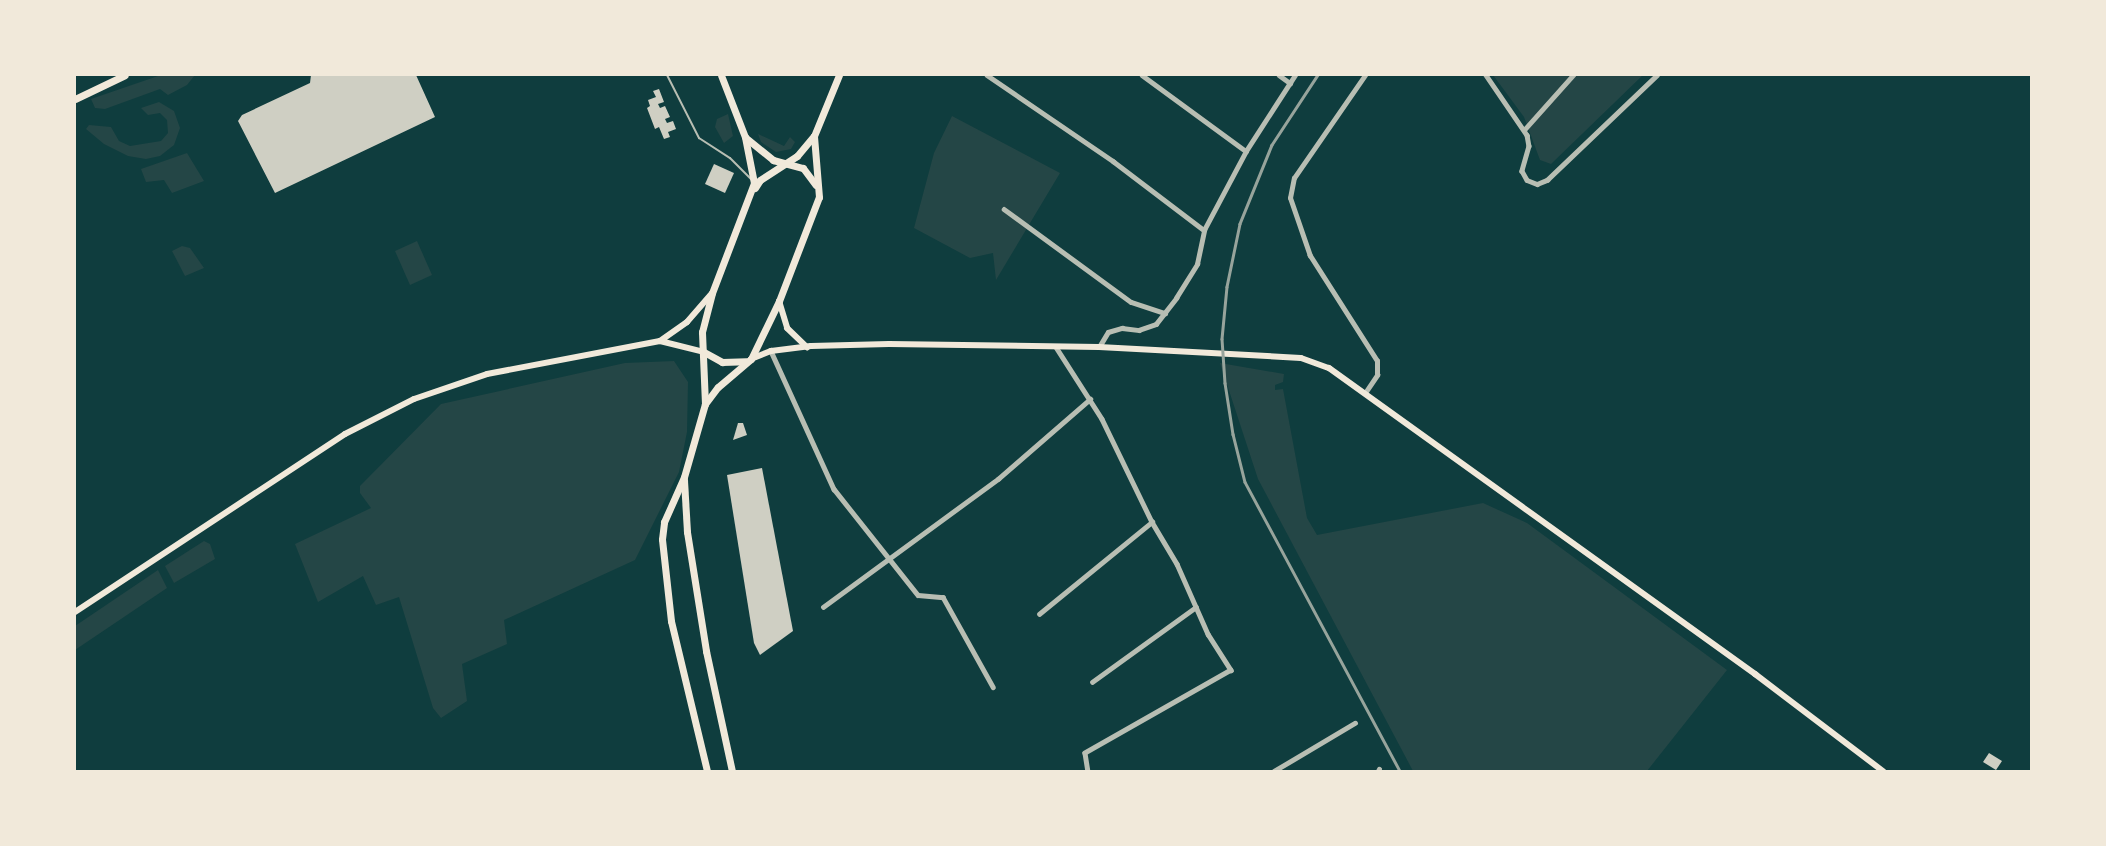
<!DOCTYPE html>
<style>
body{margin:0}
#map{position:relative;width:2106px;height:846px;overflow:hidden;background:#0f3d3e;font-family:"Exo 2",sans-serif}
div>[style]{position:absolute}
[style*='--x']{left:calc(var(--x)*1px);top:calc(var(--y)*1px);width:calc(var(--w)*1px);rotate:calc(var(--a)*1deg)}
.green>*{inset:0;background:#244646}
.building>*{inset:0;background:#cfcfc3}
.service>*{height:2px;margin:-1px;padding:0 1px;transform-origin:1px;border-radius:1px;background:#b8beb3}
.minor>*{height:4.5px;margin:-2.25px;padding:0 2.25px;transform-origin:2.25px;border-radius:2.25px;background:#b8beb3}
.secondary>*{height:6px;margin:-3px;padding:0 3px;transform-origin:3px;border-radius:3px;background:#f1e9da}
.primary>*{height:7px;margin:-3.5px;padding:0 3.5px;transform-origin:3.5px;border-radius:3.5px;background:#f1e9da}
.rail>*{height:2.5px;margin:-1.25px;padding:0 1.25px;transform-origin:1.25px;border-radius:1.25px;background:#97a49c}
span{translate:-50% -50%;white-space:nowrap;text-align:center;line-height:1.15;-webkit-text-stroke:4px #f1e9da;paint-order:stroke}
.frame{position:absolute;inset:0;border:76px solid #f1e9da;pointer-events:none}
</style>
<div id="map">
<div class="green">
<i style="clip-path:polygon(161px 75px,195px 75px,187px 85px,168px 95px,160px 89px,105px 109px,95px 108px,91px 99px)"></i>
<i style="clip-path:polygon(1493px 75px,1643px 75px,1551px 164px,1540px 160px,1524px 117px)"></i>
<i style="clip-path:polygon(159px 102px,174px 111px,180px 128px,174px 145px,160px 156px,146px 159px,128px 156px,104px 144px,86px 129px,89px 125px,111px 127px,119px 141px,130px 146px,161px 141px,168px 133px,167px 120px,160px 113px,148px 115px,141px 108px)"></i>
<i style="clip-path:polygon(728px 114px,733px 136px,724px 143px,715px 127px,717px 119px)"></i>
<i style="clip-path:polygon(952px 116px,1060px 173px,996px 280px,993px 253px,970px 258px,914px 228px,934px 153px)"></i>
<i style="clip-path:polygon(758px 134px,784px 146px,790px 137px,795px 142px,791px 149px,776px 152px,761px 142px)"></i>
<i style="clip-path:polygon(187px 153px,204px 181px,172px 193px,164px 180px,146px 182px,141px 169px)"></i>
<i style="clip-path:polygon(417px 241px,432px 275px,410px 285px,395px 251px)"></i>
<i style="clip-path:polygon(182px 246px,190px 248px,204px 268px,185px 276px,172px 251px)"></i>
<i style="clip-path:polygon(674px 361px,688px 382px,687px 432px,679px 472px,635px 560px,504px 620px,507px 644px,462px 664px,467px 701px,441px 718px,433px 708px,399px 597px,376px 605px,363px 576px,318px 602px,295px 544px,371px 508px,360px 493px,360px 486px,441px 404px,625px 363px)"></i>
<i style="clip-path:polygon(1220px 363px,1284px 374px,1283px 382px,1275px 385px,1275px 390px,1283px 389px,1307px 518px,1317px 535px,1483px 503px,1527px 523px,1727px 670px,1647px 771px,1413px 771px,1258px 479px)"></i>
<i style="clip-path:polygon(204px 541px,210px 544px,215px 559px,174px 583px,165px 566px)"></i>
<i style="clip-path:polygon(158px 570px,167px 588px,75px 650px,75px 626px)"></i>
</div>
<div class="building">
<i style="clip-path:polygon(311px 75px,416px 75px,435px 117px,275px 193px,238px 121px,242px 115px,310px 83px)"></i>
<i style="clip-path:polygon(659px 89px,664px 102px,658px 104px,660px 108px,665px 106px,670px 117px,665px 119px,667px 123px,673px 121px,676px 129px,668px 132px,670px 137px,664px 139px,659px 127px,655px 129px,647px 108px,650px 106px,648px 100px,656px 97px,653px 91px)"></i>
<i style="clip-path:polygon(714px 164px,734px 173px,725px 193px,705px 184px)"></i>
<i style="clip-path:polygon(738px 423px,743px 423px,747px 435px,733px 440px)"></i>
<i style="clip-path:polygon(762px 468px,793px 631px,760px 655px,754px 643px,727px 475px)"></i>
<i style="clip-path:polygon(1989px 753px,2002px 761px,1996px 770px,1983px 762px)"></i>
</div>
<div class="service">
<i style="--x:667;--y:75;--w:71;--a:63.1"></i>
<i style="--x:699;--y:138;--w:37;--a:33"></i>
<i style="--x:730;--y:158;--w:30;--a:45"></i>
</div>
<div class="minor">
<i style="--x:987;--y:75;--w:153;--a:34.3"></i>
<i style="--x:1113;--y:161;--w:114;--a:37.2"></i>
<i style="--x:1142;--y:75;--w:129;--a:36.2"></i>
<i style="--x:1279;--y:75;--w:14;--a:36"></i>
<i style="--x:1486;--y:75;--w:73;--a:55.7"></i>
<i style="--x:1527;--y:135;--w:11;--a:80"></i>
<i style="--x:1529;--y:146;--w:26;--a:106"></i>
<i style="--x:1522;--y:171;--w:10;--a:61"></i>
<i style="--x:1527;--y:180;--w:11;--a:22"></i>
<i style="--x:1537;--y:184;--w:11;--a:-22"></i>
<i style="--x:1547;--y:180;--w:152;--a:-43.7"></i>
<i style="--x:1524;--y:130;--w:74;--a:-48.3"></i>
<i style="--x:1004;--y:209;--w:157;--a:36.2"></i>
<i style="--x:1131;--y:302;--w:36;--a:18"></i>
<i style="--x:1056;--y:347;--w:85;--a:57.4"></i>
<i style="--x:1102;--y:419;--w:114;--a:64.1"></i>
<i style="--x:1152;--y:522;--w:49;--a:59.2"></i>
<i style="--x:1177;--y:564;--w:77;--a:66.1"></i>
<i style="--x:1208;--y:634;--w:43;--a:57.4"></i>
<i style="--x:1231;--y:670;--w:168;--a:150.4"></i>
<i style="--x:1085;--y:753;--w:18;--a:81"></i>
<i style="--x:1099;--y:347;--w:17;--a:-59"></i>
<i style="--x:1108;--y:332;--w:15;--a:-16"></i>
<i style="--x:1122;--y:328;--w:17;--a:7"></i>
<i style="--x:1139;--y:330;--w:18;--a:-19"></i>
<i style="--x:1156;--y:324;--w:33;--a:-52"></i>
<i style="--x:1176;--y:298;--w:40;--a:-58"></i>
<i style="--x:1197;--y:264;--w:35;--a:-78"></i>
<i style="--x:1204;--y:230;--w:89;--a:-62"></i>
<i style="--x:1246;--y:151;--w:90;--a:-57.2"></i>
<i style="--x:771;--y:351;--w:152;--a:65.5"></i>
<i style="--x:834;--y:489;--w:135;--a:51.6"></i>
<i style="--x:918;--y:595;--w:25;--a:5"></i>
<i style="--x:943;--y:597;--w:103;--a:60.9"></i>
<i style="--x:1365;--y:393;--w:22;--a:-56"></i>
<i style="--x:1377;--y:375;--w:14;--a:-90"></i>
<i style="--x:1377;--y:361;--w:125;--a:-122.5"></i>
<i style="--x:1310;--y:256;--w:61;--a:-109"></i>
<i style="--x:1290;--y:198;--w:20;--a:-79"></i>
<i style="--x:1294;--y:178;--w:125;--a:-55.4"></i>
<i style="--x:823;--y:607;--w:217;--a:-36.2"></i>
<i style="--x:998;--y:479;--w:122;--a:-41"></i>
<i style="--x:1039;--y:614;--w:146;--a:-39.2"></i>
<i style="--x:1092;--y:682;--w:128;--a:-35.8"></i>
<i style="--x:1274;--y:771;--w:94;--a:-30.7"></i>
<i style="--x:1378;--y:771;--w:2;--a:-63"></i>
</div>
<div class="secondary">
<i style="--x:779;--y:301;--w:28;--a:73"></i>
<i style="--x:787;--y:328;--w:28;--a:44"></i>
<i style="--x:660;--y:341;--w:33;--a:-35"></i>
<i style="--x:687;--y:322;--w:38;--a:-49"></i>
<i style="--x:751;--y:359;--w:22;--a:-22"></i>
<i style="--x:771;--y:351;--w:40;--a:-7.1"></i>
<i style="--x:811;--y:346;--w:78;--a:-1.5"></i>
<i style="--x:889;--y:344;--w:210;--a:0.8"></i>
<i style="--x:1099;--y:347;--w:202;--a:3.1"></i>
<i style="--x:1301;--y:358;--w:30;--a:20"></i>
<i style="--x:1329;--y:368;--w:525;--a:35.69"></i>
<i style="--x:1755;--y:674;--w:161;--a:37.2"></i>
<i style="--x:75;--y:612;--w:323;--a:-33.4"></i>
<i style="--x:345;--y:434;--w:77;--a:-26.9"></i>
<i style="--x:414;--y:399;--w:77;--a:-18.9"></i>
<i style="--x:487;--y:374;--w:176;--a:-10.8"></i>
<i style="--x:660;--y:341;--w:45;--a:14"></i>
</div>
<div class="primary">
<i style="--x:75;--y:99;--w:55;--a:-25.6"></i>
<i style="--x:746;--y:138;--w:35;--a:39"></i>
<i style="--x:773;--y:160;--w:31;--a:15"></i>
<i style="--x:803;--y:168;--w:21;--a:53"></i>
<i style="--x:755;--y:188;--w:9;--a:-58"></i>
<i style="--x:760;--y:180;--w:44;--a:-33"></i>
<i style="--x:797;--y:156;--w:26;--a:-50"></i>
<i style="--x:814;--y:136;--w:66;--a:-67.7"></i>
<i style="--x:704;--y:352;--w:21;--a:29"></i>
<i style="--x:722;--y:362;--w:24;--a:-2"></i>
<i style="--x:705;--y:404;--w:21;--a:-53"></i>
<i style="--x:718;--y:387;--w:43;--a:-40.3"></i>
<i style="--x:751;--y:359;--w:64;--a:-64.2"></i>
<i style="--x:779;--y:301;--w:111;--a:-69"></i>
<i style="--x:819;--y:197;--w:61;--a:-94.7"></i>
<i style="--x:684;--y:480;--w:52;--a:86.7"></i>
<i style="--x:687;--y:532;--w:121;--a:80.9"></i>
<i style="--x:706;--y:651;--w:123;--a:77.8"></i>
<i style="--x:707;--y:771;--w:154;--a:-103.5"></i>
<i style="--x:671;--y:621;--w:82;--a:-96.3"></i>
<i style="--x:662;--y:539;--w:17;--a:-83"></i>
<i style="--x:664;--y:522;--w:49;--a:-66"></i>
<i style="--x:684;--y:477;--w:76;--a:-74"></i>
<i style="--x:705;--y:404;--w:72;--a:-92.4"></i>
<i style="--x:702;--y:332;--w:40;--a:-75.6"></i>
<i style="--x:712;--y:293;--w:118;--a:-69.1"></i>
<i style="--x:754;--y:183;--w:47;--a:-101.1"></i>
<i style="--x:745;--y:137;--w:66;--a:-111.2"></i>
</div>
<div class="rail">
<i style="--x:1318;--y:75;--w:84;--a:123.3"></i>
<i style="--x:1272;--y:145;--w:85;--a:112.1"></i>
<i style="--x:1240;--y:224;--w:64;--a:101.7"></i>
<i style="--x:1227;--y:287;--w:52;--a:95.5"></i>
<i style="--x:1222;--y:339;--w:44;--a:86.1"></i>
<i style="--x:1225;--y:383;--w:52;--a:81.1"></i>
<i style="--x:1233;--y:434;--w:49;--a:76"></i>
<i style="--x:1245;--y:482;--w:328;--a:61.8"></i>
</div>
<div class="frame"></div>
</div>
